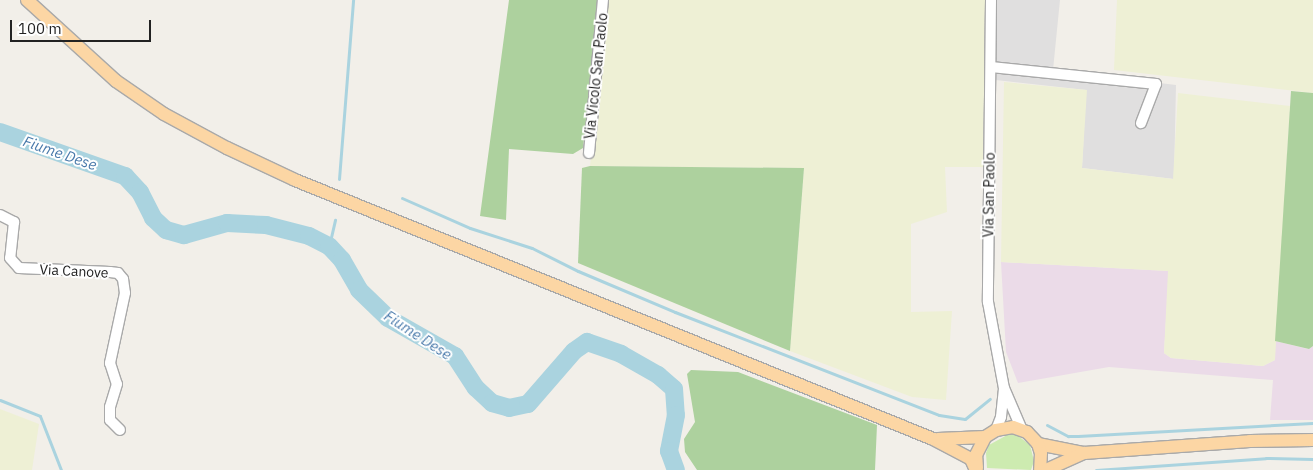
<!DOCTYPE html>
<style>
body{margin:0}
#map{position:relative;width:1313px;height:470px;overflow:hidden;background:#f2efe9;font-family:"IBM Plex Sans",sans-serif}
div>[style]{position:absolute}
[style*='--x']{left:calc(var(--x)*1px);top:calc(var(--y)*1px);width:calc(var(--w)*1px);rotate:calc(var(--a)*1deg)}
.residential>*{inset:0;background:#e0dfdf}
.industrial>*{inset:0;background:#ebdbe8}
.farmland>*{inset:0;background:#eef0d5}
.grass>*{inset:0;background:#cdebb0}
.forest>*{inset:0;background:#add19e}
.stream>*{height:3px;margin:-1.5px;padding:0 1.5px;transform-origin:1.5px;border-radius:1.5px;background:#aad3df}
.river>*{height:18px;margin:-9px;padding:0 9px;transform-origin:9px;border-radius:9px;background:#aad3df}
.roads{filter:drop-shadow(1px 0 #a9a9a9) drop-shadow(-1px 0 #a9a9a9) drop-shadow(0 1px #a9a9a9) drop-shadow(0 -1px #a9a9a9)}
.minor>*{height:10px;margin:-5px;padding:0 5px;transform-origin:5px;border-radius:5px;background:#fff}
.major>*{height:12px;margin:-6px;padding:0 6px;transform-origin:6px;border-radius:6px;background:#fcd6a4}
span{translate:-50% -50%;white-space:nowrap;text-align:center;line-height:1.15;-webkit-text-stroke:4px #fff;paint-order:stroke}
.street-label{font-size:14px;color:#222}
.water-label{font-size:15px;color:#4a7aab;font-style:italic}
.scale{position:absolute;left:10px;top:20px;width:141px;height:22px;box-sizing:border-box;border:2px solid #222;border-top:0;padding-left:6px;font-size:15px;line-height:18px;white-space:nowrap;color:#222;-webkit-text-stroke:4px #fff;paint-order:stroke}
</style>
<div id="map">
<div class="residential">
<i style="clip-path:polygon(997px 0,1060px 0,1053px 70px,1176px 85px,1174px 179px,1082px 168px,1086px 90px,996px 80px)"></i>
</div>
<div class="industrial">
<i style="clip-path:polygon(1001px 262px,1169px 271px,1164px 353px,1171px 358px,1263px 366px,1275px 360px,1275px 341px,1308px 349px,1313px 346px,1313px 420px,1270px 420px,1273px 380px,1109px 367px,1018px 383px,1006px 352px)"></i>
</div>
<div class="farmland">
<i style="clip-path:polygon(608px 0,985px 0,983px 167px,945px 167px,947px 212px,911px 224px,911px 312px,952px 311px,946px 400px,912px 397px,790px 351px,804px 168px,590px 166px)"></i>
<i style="clip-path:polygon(1117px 0,1313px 0,1313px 93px,1114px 70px)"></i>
<i style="clip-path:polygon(1004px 82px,1087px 90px,1082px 168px,1173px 179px,1178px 93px,1290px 106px,1275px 360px,1263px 366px,1171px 358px,1164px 353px,1168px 271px,1001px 262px)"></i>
<i style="clip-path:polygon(0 409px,39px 424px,32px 470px,0 470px)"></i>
</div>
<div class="grass">
<i style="clip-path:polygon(1009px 434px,1017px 435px,1030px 445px,1034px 461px,1031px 470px,987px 468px,986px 453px,989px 445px)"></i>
</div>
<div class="forest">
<i style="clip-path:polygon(509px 0,599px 0,583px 148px,573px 154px,509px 149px,506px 220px,480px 216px)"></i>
<i style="clip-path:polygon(1291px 91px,1313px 93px,1313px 346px,1309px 349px,1275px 341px)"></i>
<i style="clip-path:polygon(590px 166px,804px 168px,790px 351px,578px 263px,582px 168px)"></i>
<i style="clip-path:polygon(691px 370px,738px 372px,877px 425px,875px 470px,697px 470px,685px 452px,684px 439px,695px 422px,687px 374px)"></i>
</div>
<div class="stream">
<i style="--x:339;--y:179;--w:180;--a:-85.5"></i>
<i style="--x:402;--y:198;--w:74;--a:23.8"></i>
<i style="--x:470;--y:228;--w:65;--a:17.9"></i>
<i style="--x:532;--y:248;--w:51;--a:26.6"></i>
<i style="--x:578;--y:271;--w:105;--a:22.9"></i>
<i style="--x:675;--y:312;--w:283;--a:21.3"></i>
<i style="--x:939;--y:415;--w:26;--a:9"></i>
<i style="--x:965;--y:419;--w:32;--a:-39"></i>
<i style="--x:329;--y:246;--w:27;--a:-77"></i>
<i style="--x:0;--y:400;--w:43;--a:21.8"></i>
<i style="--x:40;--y:416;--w:58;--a:68.7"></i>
<i style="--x:1047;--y:425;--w:24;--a:28"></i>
<i style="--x:1068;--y:436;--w:10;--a:0"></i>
<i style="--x:1078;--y:436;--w:235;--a:-3.2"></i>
<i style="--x:1096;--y:470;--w:170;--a:-4"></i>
<i style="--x:1266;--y:458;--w:47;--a:1.2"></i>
</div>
<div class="river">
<i style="--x:0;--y:132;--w:133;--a:19.4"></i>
<i style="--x:125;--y:176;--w:22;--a:47"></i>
<i style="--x:140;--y:192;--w:29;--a:63"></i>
<i style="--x:153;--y:218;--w:18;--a:43"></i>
<i style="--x:166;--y:230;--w:19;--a:16"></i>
<i style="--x:184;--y:235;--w:45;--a:-15.6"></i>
<i style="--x:227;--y:223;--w:39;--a:3"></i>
<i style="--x:266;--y:225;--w:44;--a:14.3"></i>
<i style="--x:309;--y:236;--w:22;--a:27"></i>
<i style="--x:329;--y:246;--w:19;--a:47"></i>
<i style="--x:342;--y:260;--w:34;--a:60"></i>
<i style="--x:359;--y:290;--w:40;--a:44"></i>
<i style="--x:388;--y:318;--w:77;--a:29.6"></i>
<i style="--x:455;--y:356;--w:38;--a:57"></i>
<i style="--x:476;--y:388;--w:22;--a:43"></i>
<i style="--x:492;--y:403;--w:18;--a:16"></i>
<i style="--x:509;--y:408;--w:19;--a:-12"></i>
<i style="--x:528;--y:404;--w:70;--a:-49"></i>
<i style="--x:574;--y:351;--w:16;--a:-35"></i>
<i style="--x:587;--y:342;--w:36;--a:19"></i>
<i style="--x:621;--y:354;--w:43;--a:29.6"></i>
<i style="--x:658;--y:375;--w:21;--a:41"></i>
<i style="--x:674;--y:389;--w:26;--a:86"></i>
<i style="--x:676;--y:415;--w:37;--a:101"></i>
<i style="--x:669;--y:451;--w:20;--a:70"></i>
</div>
<div class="roads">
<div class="minor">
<i style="--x:991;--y:0;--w:302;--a:90.6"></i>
<i style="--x:988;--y:302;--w:87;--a:79.5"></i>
<i style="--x:1004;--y:388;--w:46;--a:66.8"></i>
<i style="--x:991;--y:67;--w:166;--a:5.9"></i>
<i style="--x:1156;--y:84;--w:42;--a:111"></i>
<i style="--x:589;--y:153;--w:154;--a:-84.8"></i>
<i style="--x:0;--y:215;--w:16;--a:27"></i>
<i style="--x:14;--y:222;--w:36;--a:96"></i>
<i style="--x:10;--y:258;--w:13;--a:48"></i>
<i style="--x:19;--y:268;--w:91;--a:2.5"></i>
<i style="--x:110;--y:272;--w:8;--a:7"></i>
<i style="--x:118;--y:273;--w:8;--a:50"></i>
<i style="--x:123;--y:279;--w:14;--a:82"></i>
<i style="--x:125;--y:293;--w:72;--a:102.1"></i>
<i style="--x:110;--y:363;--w:22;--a:72"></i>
<i style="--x:117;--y:384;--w:24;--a:107"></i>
<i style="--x:110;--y:407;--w:13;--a:90"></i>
<i style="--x:110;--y:420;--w:14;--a:45"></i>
<i style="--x:996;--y:430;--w:14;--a:-69"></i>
<i style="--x:1001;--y:417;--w:28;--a:-84"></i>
</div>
<div class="major">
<i style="--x:27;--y:0;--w:120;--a:42.3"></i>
<i style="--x:116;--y:81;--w:58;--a:34.5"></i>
<i style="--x:164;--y:114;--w:72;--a:28.4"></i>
<i style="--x:227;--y:148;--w:75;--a:25.2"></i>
<i style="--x:295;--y:180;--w:689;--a:22.09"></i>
<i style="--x:933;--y:439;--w:43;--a:27.8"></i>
<i style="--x:971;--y:459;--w:12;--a:66"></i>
<i style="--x:938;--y:439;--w:47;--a:-2.4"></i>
<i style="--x:1038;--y:444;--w:47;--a:11.1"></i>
<i style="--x:1084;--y:453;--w:166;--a:-4.1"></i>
<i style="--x:1250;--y:441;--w:63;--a:-0.9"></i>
<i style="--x:977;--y:468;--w:13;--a:-94"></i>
<i style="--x:976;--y:455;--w:20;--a:-63"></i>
<i style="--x:985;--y:437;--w:13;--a:-32"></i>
<i style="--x:996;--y:430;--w:17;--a:-10"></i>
<i style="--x:1013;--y:427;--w:15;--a:20"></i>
<i style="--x:1027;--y:432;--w:16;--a:47"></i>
<i style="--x:1038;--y:444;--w:9;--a:72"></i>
<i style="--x:1041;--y:453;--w:17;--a:93"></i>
<i style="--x:1046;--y:470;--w:42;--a:-24.1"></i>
</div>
</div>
<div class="street-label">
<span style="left:596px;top:76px;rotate:-84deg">Via Vicolo San Paolo</span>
<span style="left:989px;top:195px;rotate:-89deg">Via San Paolo</span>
<span style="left:74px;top:271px;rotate:3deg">Via Canove</span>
</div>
<div class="water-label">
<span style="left:60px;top:153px;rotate:19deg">Fiume Dese</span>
<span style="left:418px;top:335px;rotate:33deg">Fiume Dese</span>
</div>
<div class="scale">100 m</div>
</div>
